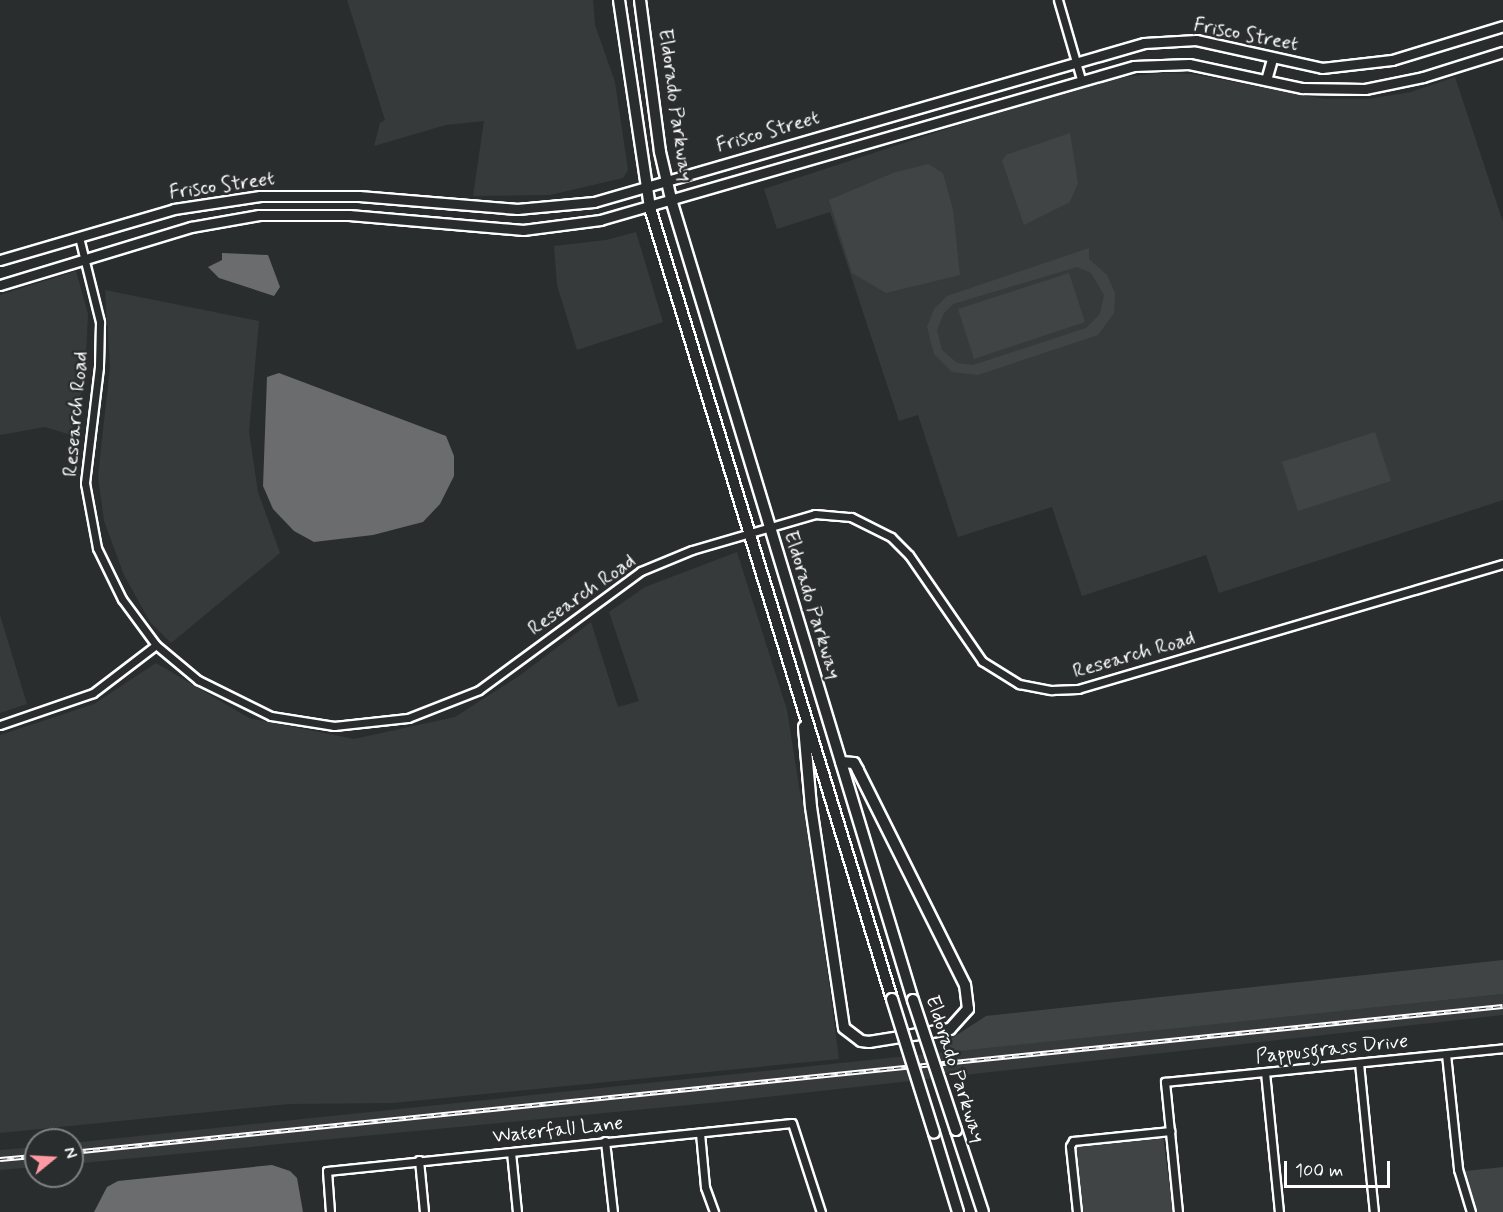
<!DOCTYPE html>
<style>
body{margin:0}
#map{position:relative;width:1503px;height:1212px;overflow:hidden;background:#2a2d2e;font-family:Mynerve,sans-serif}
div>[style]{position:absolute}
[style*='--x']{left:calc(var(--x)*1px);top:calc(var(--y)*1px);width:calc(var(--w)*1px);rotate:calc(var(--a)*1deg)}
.built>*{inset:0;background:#373a3b}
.green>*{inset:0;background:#414445}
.water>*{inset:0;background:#6a6c6d}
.roads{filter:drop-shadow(2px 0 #fff) drop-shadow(-2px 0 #fff) drop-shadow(0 2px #fff) drop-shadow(0 -2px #fff)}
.minor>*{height:7px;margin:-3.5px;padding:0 3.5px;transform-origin:3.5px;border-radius:3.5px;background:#2a2d2e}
.tertiary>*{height:9px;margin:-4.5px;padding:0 4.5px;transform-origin:4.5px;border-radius:4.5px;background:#2a2d2e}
.primary>*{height:10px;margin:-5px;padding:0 5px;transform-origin:5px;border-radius:5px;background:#2a2d2e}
.rail>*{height:4.5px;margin-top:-2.25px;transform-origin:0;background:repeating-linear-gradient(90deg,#2a2d2e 0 7px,#fff 0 14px);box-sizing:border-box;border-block:2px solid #fff}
.bridges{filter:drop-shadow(2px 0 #fff) drop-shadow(-2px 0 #fff) drop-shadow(0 2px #fff) drop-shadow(0 -2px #fff)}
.primary-bridge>*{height:10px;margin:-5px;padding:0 5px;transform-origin:5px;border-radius:5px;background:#2a2d2e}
span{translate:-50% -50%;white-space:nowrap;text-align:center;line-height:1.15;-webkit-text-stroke:5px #2a2d2e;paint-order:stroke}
.street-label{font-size:20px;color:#fff}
.north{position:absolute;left:24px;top:1128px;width:60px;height:60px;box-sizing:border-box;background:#2a2d2e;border:2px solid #7f8182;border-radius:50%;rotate:72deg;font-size:16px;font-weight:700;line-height:24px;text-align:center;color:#fff}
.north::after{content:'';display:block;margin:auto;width:21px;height:27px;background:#ff9aa2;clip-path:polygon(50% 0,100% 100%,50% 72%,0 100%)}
.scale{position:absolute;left:1284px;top:1161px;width:106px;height:27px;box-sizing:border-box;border:3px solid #fff;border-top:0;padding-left:8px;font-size:18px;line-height:21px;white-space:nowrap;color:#fff;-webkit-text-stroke:4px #2a2d2e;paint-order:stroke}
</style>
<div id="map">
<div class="built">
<i style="clip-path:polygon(347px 0,593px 0,595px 25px,615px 82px,628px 170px,623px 178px,550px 195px,473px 196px,484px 121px,446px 125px,374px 146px,380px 123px,385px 120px)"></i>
<i style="clip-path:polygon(1163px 73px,1192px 74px,1324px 99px,1368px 99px,1411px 92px,1455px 77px,1503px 222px,1503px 500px,1219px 593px,1206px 555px,1082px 596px,1052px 507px,958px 537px,918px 415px,899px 421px,830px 212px,777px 229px,764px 189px,1096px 80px)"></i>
<i style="clip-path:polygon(636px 232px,663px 322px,577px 350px,557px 285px,554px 246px,606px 240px)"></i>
<i style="clip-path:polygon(76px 271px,88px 314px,85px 376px,71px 435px,45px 427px,0 435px,0 295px)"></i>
<i style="clip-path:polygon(105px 290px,259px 321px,249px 432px,258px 492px,280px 553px,171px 643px,150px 622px,124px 575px,104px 521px,98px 476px,110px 367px)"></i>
<i style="clip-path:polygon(737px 552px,787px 710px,800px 793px,807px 815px,839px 1059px,393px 1103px,289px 1104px,0 1133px,0 735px,94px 704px,156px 663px,249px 718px,354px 739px,455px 717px,519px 676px,591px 622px,618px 707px,639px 701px,609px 612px,645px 587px)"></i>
<i style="clip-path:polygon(0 615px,27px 704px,0 713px)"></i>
<i style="clip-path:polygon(1503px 994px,1503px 1015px,730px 1101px,72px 1164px,72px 1143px)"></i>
<i style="clip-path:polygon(36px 1147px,36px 1167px,0 1170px,0 1150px)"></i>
</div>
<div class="green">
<i style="clip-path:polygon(1070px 133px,1078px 183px,1070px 202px,1024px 225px,1002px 161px,1006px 155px)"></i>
<i style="clip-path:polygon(928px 164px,943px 173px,953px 210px,960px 275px,886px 293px,852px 273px,829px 200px,893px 173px)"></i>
<i style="clip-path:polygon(evenodd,1089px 248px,1089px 259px,1107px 275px,1115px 293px,1114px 313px,1098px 335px,978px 375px,952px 372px,934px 354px,927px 327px,934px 309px,947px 296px,1089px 248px,1077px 267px,1091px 273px,1104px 295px,1100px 314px,1086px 328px,973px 365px,957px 363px,942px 350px,937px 330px,944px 313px,953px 304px,1077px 267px)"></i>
<i style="clip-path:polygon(1069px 273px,1085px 322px,974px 359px,958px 309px)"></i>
<i style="clip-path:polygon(1375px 432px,1391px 481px,1298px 511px,1282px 462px)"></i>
<i style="clip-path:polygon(1503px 960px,1503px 994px,950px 1052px,949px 1040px,986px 1016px)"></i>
<i style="clip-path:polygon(1163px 1136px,1173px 1212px,1081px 1212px,1076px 1147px)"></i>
<i style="clip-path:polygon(1503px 1167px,1503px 1212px,1475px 1212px,1463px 1177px,1465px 1171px)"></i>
</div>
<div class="water">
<i style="clip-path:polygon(222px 253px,268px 255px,280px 287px,274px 296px,219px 278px,208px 267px,222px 260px)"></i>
<i style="clip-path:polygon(279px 373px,446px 436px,454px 456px,454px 476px,440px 504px,423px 522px,373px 535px,314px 542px,294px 531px,273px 509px,263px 486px,267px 377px)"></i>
<i style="clip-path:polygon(272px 1165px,290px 1171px,297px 1178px,303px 1212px,94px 1212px,107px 1187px,118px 1181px)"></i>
</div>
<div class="roads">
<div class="minor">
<i style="--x:1058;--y:0;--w:82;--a:73.8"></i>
<i style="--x:79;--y:237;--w:88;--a:76.1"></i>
<i style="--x:100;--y:322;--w:45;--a:91.3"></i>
<i style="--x:99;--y:367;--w:117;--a:96.9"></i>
<i style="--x:85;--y:483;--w:66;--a:79.5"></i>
<i style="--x:97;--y:548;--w:57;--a:63.9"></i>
<i style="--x:122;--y:599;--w:57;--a:53.5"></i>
<i style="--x:156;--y:645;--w:55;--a:39.8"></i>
<i style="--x:198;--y:680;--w:81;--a:26.3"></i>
<i style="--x:271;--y:716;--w:64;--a:9"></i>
<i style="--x:334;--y:726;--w:74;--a:-6.2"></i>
<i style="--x:408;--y:718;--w:76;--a:-21.5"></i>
<i style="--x:479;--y:690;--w:201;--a:-36.3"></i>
<i style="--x:641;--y:571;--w:55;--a:-22.4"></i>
<i style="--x:692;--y:550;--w:128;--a:-16.3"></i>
<i style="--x:815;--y:514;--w:36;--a:5"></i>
<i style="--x:851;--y:517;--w:45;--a:26.6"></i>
<i style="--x:891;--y:537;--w:25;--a:45"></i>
<i style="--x:909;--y:555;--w:129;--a:55.4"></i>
<i style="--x:982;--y:661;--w:44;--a:31.9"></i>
<i style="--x:1019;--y:684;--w:33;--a:11"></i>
<i style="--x:1051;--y:690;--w:27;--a:-2"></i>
<i style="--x:1078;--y:689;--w:443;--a:-16.4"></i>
<i style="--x:0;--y:725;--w:98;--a:-19"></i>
<i style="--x:93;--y:693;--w:79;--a:-37.3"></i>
<i style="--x:1446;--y:1054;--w:116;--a:84"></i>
<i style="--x:1458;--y:1169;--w:45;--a:73.2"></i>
<i style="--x:1359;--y:1063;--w:150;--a:84.3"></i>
<i style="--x:1265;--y:1072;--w:141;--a:84.3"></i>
<i style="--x:700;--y:1133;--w:54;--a:84.7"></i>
<i style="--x:705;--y:1187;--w:27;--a:70"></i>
<i style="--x:605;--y:1141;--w:71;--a:83.6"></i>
<i style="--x:511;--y:1152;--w:60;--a:84.3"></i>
<i style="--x:419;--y:1160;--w:52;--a:84.5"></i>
<i style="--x:330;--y:1212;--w:41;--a:-94.2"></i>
<i style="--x:327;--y:1171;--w:467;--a:-5.9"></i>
<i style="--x:792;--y:1123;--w:94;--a:72"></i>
<i style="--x:1077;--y:1212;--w:66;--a:-96.1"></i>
<i style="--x:1070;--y:1146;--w:6;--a:-59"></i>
<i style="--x:1073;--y:1141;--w:98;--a:-5.9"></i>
<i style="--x:1178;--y:1212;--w:131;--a:-95.7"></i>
<i style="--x:1165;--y:1082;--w:340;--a:-5.7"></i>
</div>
<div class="tertiary">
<i style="--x:1266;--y:80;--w:22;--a:-74"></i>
<i style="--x:0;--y:260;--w:181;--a:-16.3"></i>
<i style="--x:174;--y:209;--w:87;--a:-8.6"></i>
<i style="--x:260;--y:196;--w:99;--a:0"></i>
<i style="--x:359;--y:196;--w:159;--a:4.7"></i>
<i style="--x:517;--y:209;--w:77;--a:-5.2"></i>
<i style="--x:594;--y:202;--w:573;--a:-16.12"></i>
<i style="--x:1144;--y:43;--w:52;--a:-3.3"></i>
<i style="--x:1196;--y:40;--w:129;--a:12.5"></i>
<i style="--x:1322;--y:68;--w:70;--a:-6.5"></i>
<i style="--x:1392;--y:60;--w:116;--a:-17"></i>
<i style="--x:0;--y:285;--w:200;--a:-16.9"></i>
<i style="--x:191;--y:227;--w:69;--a:-10"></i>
<i style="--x:259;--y:215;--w:90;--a:0"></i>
<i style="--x:349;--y:215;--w:175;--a:4.9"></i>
<i style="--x:523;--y:230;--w:78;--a:-7.4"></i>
<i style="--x:600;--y:220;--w:556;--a:-16.09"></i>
<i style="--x:1134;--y:66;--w:55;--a:-2.1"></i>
<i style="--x:1189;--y:64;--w:116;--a:12"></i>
<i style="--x:1302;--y:88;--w:63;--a:0.9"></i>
<i style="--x:1365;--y:89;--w:59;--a:-11.7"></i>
<i style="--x:1423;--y:77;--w:84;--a:-17.4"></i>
</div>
<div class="primary">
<i style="--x:619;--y:0;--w:210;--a:81.5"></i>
<i style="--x:650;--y:208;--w:827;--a:72.99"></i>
<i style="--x:640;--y:0;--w:153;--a:82.5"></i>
<i style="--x:660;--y:152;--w:52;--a:76.8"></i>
<i style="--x:672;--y:203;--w:833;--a:73.18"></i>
<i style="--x:804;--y:727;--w:80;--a:85"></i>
<i style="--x:811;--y:807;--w:223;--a:81.5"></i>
<i style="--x:844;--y:1028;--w:21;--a:37"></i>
<i style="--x:861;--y:1041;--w:8;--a:7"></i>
<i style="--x:869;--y:1042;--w:82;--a:-9.1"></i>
<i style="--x:950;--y:1029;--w:27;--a:-48"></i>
<i style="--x:968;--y:1009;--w:24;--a:-97"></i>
<i style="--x:965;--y:985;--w:240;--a:-116.5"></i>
<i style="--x:858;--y:770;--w:8;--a:-120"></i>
<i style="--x:854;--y:763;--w:13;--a:-176"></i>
<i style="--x:956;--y:1130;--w:86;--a:71.8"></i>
<i style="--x:934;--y:1133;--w:83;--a:73.1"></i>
</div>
</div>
<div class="rail">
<i style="--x:72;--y:1152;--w:1438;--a:-5.83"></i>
<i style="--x:0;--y:1159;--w:36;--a:-5"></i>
</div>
<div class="bridges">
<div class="primary-bridge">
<i style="--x:892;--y:999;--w:140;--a:72.6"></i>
<i style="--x:913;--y:1000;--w:137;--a:71.7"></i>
</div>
</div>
<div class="street-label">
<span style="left:1246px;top:35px;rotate:11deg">Frisco Street</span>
<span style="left:675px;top:105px;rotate:82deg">Eldorado Parkway</span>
<span style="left:768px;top:132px;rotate:-16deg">Frisco Street</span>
<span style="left:222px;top:186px;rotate:-8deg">Frisco Street</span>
<span style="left:76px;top:414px;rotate:-85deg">Research Road</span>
<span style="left:582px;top:595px;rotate:-35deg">Research Road</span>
<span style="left:812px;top:605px;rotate:73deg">Eldorado Parkway</span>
<span style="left:1134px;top:655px;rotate:-16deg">Research Road</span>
<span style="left:1332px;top:1049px;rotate:-6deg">Pappusgrass Drive</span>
<span style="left:955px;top:1069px;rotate:72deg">Eldorado Parkway</span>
<span style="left:558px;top:1130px;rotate:-6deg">Waterfall Lane</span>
</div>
<div class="north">N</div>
<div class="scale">100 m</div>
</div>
